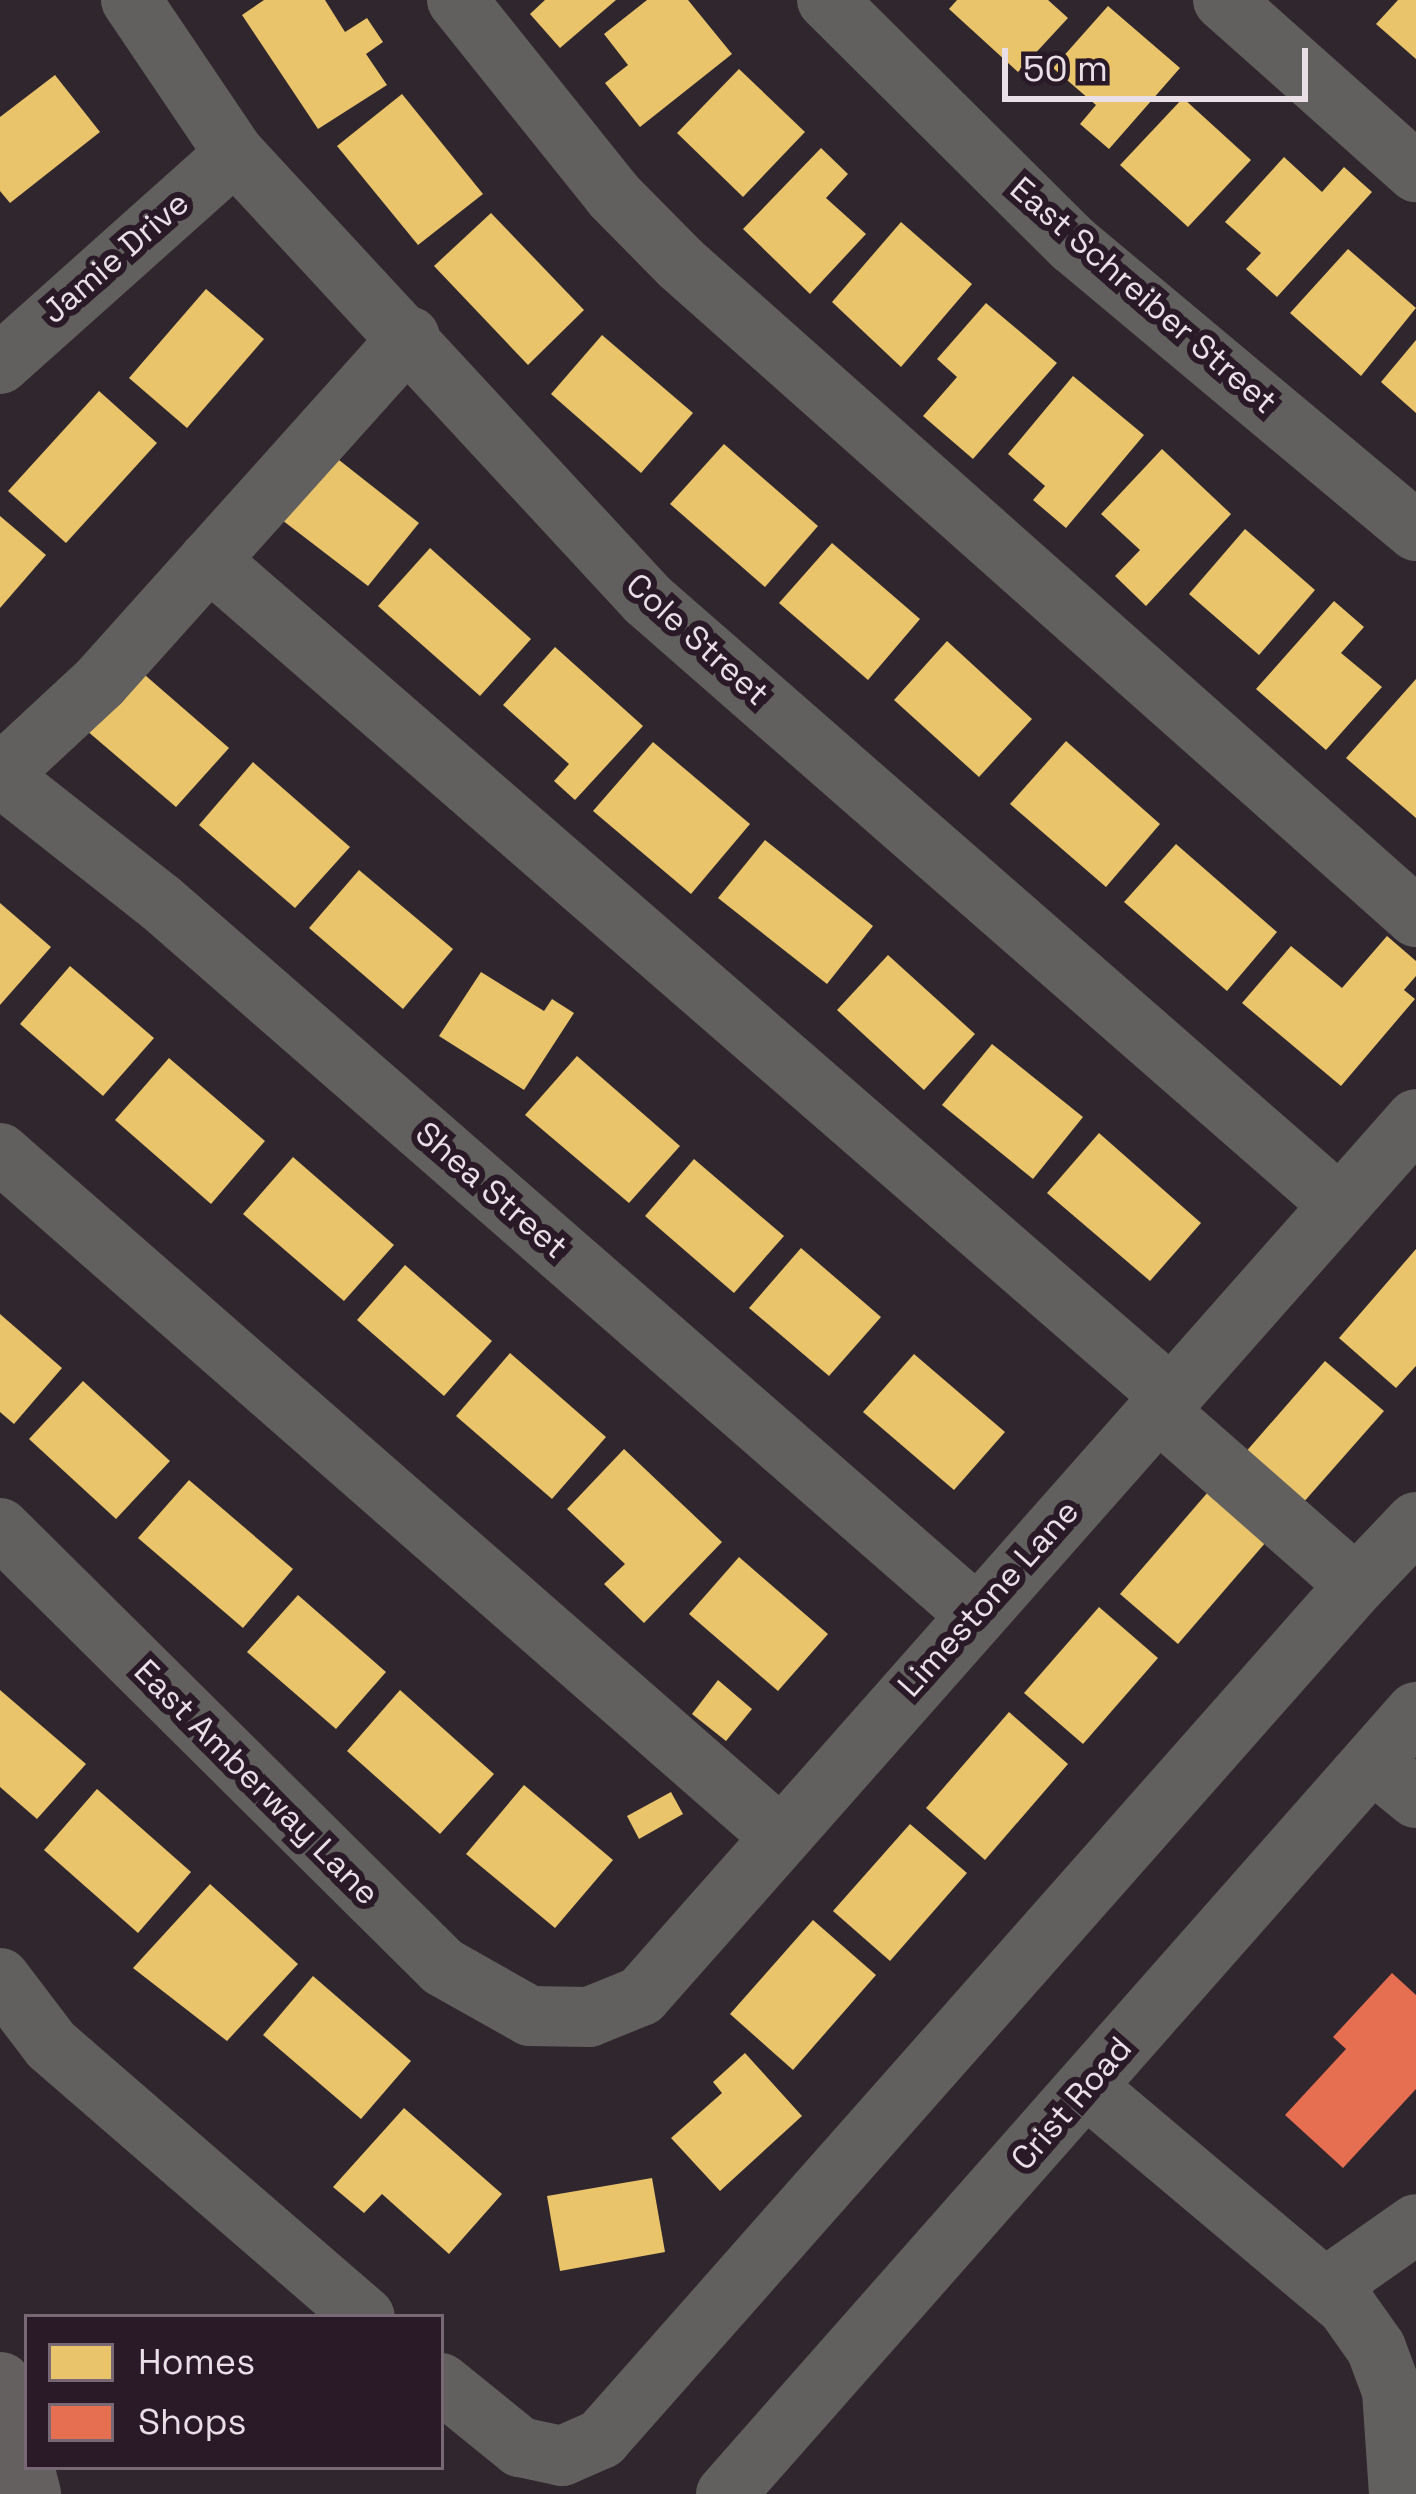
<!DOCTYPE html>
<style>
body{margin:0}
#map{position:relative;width:1416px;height:2494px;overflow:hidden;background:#30262e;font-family:"Space Grotesk",sans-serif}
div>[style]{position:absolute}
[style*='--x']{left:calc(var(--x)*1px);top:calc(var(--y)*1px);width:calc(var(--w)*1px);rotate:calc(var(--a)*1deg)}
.homes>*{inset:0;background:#e9c46a}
.shops>*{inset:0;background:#e76f51}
.minor>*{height:60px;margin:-30px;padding:0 30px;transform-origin:30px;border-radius:30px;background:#62605e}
.major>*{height:66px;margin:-33px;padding:0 33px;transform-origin:33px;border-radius:33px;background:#64605f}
span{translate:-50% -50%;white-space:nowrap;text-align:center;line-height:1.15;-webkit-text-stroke:12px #2a1927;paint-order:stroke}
.street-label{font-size:33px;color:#eadee7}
.legend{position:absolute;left:24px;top:2314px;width:420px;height:156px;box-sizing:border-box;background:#2a1927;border:3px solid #776874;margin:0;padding:15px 21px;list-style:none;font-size:36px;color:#eadee7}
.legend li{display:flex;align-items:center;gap:24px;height:60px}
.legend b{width:60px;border:3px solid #776874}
.scale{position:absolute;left:1002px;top:48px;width:306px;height:54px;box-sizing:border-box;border:6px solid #eadee7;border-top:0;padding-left:15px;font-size:36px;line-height:42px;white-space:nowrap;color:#eadee7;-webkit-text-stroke:9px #2a1927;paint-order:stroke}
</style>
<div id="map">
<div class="homes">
<i style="clip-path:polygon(264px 0,325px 0,345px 32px,367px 18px,383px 42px,366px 54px,387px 85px,318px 129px,242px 15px)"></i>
<i style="clip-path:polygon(545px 0,616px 0,560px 48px,530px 14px)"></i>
<i style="clip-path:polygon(647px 0,688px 0,732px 54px,640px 127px,605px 83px,628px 65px,604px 34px)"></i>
<i style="clip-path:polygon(957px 0,1048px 0,1068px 18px,1018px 72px,949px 9px)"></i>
<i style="clip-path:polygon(1398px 0,1416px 0,1416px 59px,1376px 24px)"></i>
<i style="clip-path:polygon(1108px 6px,1180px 68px,1109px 149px,1080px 124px,1096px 105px,1053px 68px)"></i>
<i style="clip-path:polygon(739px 69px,805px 132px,743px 197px,677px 133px)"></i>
<i style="clip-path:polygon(55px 75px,100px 132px,10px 203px,0 191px,0 117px)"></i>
<i style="clip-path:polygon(402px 94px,483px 194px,418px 245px,337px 146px)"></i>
<i style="clip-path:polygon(1183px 98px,1251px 160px,1188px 227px,1120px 165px)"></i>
<i style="clip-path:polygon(821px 148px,848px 174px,826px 198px,866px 234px,810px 294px,743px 229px)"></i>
<i style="clip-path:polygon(1284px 157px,1322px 192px,1344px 167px,1372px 192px,1277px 297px,1246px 269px,1261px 253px,1225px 222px)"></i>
<i style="clip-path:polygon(491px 213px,584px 310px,528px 365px,434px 266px)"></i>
<i style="clip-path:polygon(901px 222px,972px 284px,901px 367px,832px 302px)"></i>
<i style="clip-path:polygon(1348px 249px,1416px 308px,1361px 376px,1290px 313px)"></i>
<i style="clip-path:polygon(206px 289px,264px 339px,187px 428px,129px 378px)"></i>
<i style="clip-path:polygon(986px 303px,1057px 363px,973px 459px,923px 416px,957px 377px,937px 359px)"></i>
<i style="clip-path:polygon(602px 335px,693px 413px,641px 473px,551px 394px)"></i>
<i style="clip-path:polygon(1416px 340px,1416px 413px,1381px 382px)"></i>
<i style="clip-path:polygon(1073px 376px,1144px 435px,1066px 528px,1033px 500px,1045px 486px,1008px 454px)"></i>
<i style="clip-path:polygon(99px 391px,157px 443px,66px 543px,8px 491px)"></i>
<i style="clip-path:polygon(724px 444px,818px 526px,765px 587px,670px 504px)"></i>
<i style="clip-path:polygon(320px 445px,419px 523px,368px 586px,269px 510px)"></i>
<i style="clip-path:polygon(1162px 449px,1231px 514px,1146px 606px,1115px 576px,1140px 550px,1101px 514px)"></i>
<i style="clip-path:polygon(0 516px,46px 555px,0 608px)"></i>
<i style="clip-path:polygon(1245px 529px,1315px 590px,1259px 655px,1189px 594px)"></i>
<i style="clip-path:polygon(832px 543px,920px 619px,868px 680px,779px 603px)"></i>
<i style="clip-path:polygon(430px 548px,531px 639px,480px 696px,378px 606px)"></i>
<i style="clip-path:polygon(1334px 601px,1364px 627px,1341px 653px,1382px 687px,1326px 750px,1256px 689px)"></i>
<i style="clip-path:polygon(947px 641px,1032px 719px,979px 777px,894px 700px)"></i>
<i style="clip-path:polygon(555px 647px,643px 726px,575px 800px,554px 781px,569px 764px,503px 705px)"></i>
<i style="clip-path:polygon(138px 669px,229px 748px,176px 807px,86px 730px)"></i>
<i style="clip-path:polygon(1416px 679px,1416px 818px,1346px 758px)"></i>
<i style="clip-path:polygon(1066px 741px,1160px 824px,1106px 887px,1010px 804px)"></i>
<i style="clip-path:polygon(653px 742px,750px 824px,691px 894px,593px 811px)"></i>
<i style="clip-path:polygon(253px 762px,350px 847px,295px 908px,199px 825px)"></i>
<i style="clip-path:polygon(765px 840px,873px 926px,827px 984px,718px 898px)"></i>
<i style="clip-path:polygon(1176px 844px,1277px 932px,1227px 991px,1124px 902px)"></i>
<i style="clip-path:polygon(359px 870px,453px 949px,403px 1009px,309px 928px)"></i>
<i style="clip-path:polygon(0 903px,51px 947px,0 1005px)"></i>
<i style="clip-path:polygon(1387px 936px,1416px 961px,1416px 976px,1404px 990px,1415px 999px,1341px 1086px,1242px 1003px,1291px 946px,1342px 988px)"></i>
<i style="clip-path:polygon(888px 955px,975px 1034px,924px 1090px,837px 1010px)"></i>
<i style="clip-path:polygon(70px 966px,154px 1038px,103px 1096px,20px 1024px)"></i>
<i style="clip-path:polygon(481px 972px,544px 1011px,552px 999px,574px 1013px,524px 1090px,439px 1036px)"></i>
<i style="clip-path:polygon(992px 1044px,1083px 1117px,1033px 1179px,942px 1105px)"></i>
<i style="clip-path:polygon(577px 1056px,680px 1146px,629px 1203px,525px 1115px)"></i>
<i style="clip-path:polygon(169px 1058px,265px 1141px,211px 1204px,115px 1120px)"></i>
<i style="clip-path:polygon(1099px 1133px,1201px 1223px,1150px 1281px,1047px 1193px)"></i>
<i style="clip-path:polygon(293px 1157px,394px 1245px,344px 1301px,243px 1214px)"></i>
<i style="clip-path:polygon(694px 1159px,784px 1236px,734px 1293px,645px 1216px)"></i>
<i style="clip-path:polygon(801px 1248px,881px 1317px,829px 1376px,749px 1308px)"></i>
<i style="clip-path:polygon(1416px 1249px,1416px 1366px,1396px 1388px,1339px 1338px)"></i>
<i style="clip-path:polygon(405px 1265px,492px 1341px,444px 1396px,357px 1320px)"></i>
<i style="clip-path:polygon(0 1314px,62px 1368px,14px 1424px,0 1412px)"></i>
<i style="clip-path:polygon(510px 1353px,606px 1437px,552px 1499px,456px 1416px)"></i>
<i style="clip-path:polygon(914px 1354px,1005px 1432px,954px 1490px,863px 1412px)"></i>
<i style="clip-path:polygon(1325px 1361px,1384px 1411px,1302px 1504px,1244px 1454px)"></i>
<i style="clip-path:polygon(83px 1381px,170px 1461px,116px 1519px,29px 1439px)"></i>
<i style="clip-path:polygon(624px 1449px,722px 1542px,644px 1623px,604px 1584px,625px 1564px,567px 1509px)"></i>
<i style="clip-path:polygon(189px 1480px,293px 1569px,243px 1628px,138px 1538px)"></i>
<i style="clip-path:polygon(1208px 1492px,1266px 1542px,1178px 1644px,1120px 1594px)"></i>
<i style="clip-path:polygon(739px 1557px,828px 1634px,778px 1691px,689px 1614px)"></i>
<i style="clip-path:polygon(298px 1595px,386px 1672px,336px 1729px,247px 1652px)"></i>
<i style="clip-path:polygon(1099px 1607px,1158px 1658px,1083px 1744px,1024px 1693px)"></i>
<i style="clip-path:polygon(718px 1680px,752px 1709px,726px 1741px,692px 1714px)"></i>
<i style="clip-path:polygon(0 1690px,86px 1764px,37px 1819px,0 1787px)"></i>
<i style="clip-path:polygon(400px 1690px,494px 1774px,440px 1834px,347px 1751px)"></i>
<i style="clip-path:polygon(1009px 1712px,1068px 1764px,985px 1860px,926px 1808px)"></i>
<i style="clip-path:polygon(524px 1785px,613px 1860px,555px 1928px,466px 1854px)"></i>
<i style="clip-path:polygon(97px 1789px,191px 1872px,138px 1933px,44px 1850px)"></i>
<i style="clip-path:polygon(671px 1792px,683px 1814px,639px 1839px,627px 1816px)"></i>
<i style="clip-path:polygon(910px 1824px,967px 1873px,890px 1961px,833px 1911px)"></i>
<i style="clip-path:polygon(210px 1884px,298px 1964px,227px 2041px,133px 1968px)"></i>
<i style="clip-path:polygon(813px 1920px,876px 1975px,793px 2070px,730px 2014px)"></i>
<i style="clip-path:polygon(313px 1976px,411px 2061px,361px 2119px,263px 2035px)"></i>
<i style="clip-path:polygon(745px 2053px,802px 2116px,720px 2191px,671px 2138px,722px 2093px,713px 2082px)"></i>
<i style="clip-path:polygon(404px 2108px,502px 2194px,449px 2254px,382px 2194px,364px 2213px,333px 2187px)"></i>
<i style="clip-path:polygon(652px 2178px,665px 2252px,560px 2271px,547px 2196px)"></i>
</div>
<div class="shops">
<i style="clip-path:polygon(1392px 1973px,1416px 1995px,1416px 2089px,1343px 2168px,1285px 2115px,1346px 2049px,1333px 2037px)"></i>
</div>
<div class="minor">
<i style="--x:131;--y:0;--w:186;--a:56"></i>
<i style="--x:235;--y:154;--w:608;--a:47.2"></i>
<i style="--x:648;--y:600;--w:919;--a:41.16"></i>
<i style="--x:457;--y:0;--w:250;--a:51.3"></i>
<i style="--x:613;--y:195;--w:95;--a:45.4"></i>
<i style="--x:680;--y:263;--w:985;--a:41.62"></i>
<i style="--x:827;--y:0;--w:348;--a:44.8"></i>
<i style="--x:1074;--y:245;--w:446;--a:39.9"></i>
<i style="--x:1223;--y:0;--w:259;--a:41.7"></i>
<i style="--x:0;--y:364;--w:315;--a:-41.8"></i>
<i style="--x:209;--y:560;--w:1273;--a:40.99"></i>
<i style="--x:0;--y:775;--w:137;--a:-42.9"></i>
<i style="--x:100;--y:682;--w:464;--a:-48.1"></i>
<i style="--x:0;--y:776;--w:205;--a:38.3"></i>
<i style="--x:161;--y:903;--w:1082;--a:41.1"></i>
<i style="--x:0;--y:1153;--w:1035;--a:41.2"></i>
<i style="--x:1157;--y:1410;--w:265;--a:41.3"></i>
<i style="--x:1356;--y:1585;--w:87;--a:-46.4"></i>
<i style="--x:0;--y:1528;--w:624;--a:44.74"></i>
<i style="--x:443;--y:1967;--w:100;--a:29.4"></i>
<i style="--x:530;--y:2016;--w:59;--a:1"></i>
<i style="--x:589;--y:2017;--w:56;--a:-22"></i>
<i style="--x:641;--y:1996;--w:1170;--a:-48.53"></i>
<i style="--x:1372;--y:1762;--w:57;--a:39.3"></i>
<i style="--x:0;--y:1978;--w:84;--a:52.7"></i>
<i style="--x:51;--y:2045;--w:415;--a:40.9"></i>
<i style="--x:1086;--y:2087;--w:341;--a:40.1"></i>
<i style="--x:1347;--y:2307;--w:50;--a:54.7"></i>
<i style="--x:1376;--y:2348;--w:46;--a:69.6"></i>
<i style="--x:1392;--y:2391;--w:103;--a:86.1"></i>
<i style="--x:1325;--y:2288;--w:111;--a:-35.1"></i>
<i style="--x:441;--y:2383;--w:102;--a:39"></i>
<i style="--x:520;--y:2447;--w:43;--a:12.1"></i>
<i style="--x:562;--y:2456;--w:43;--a:-23.6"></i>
<i style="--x:601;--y:2439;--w:1140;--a:-48.52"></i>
<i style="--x:726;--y:2494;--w:1043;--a:-48.58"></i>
</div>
<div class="major">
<i style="--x:0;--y:2385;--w:113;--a:75.6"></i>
</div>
<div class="street-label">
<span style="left:116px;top:258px;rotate:-41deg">Jamie Drive</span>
<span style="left:1143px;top:296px;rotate:41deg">East Schreiber Street</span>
<span style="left:697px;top:640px;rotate:42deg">Cole Street</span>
<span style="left:491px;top:1191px;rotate:41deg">Shea Street</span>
<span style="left:989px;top:1599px;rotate:-48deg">Limestone Lane</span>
<span style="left:256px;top:1783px;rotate:45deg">East Amberway Lane</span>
<span style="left:1072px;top:2104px;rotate:-49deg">Crist Road</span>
</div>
<ul class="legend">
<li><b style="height:33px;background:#e9c46a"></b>Homes</li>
<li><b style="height:33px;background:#e76f51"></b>Shops</li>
</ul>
<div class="scale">50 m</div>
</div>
